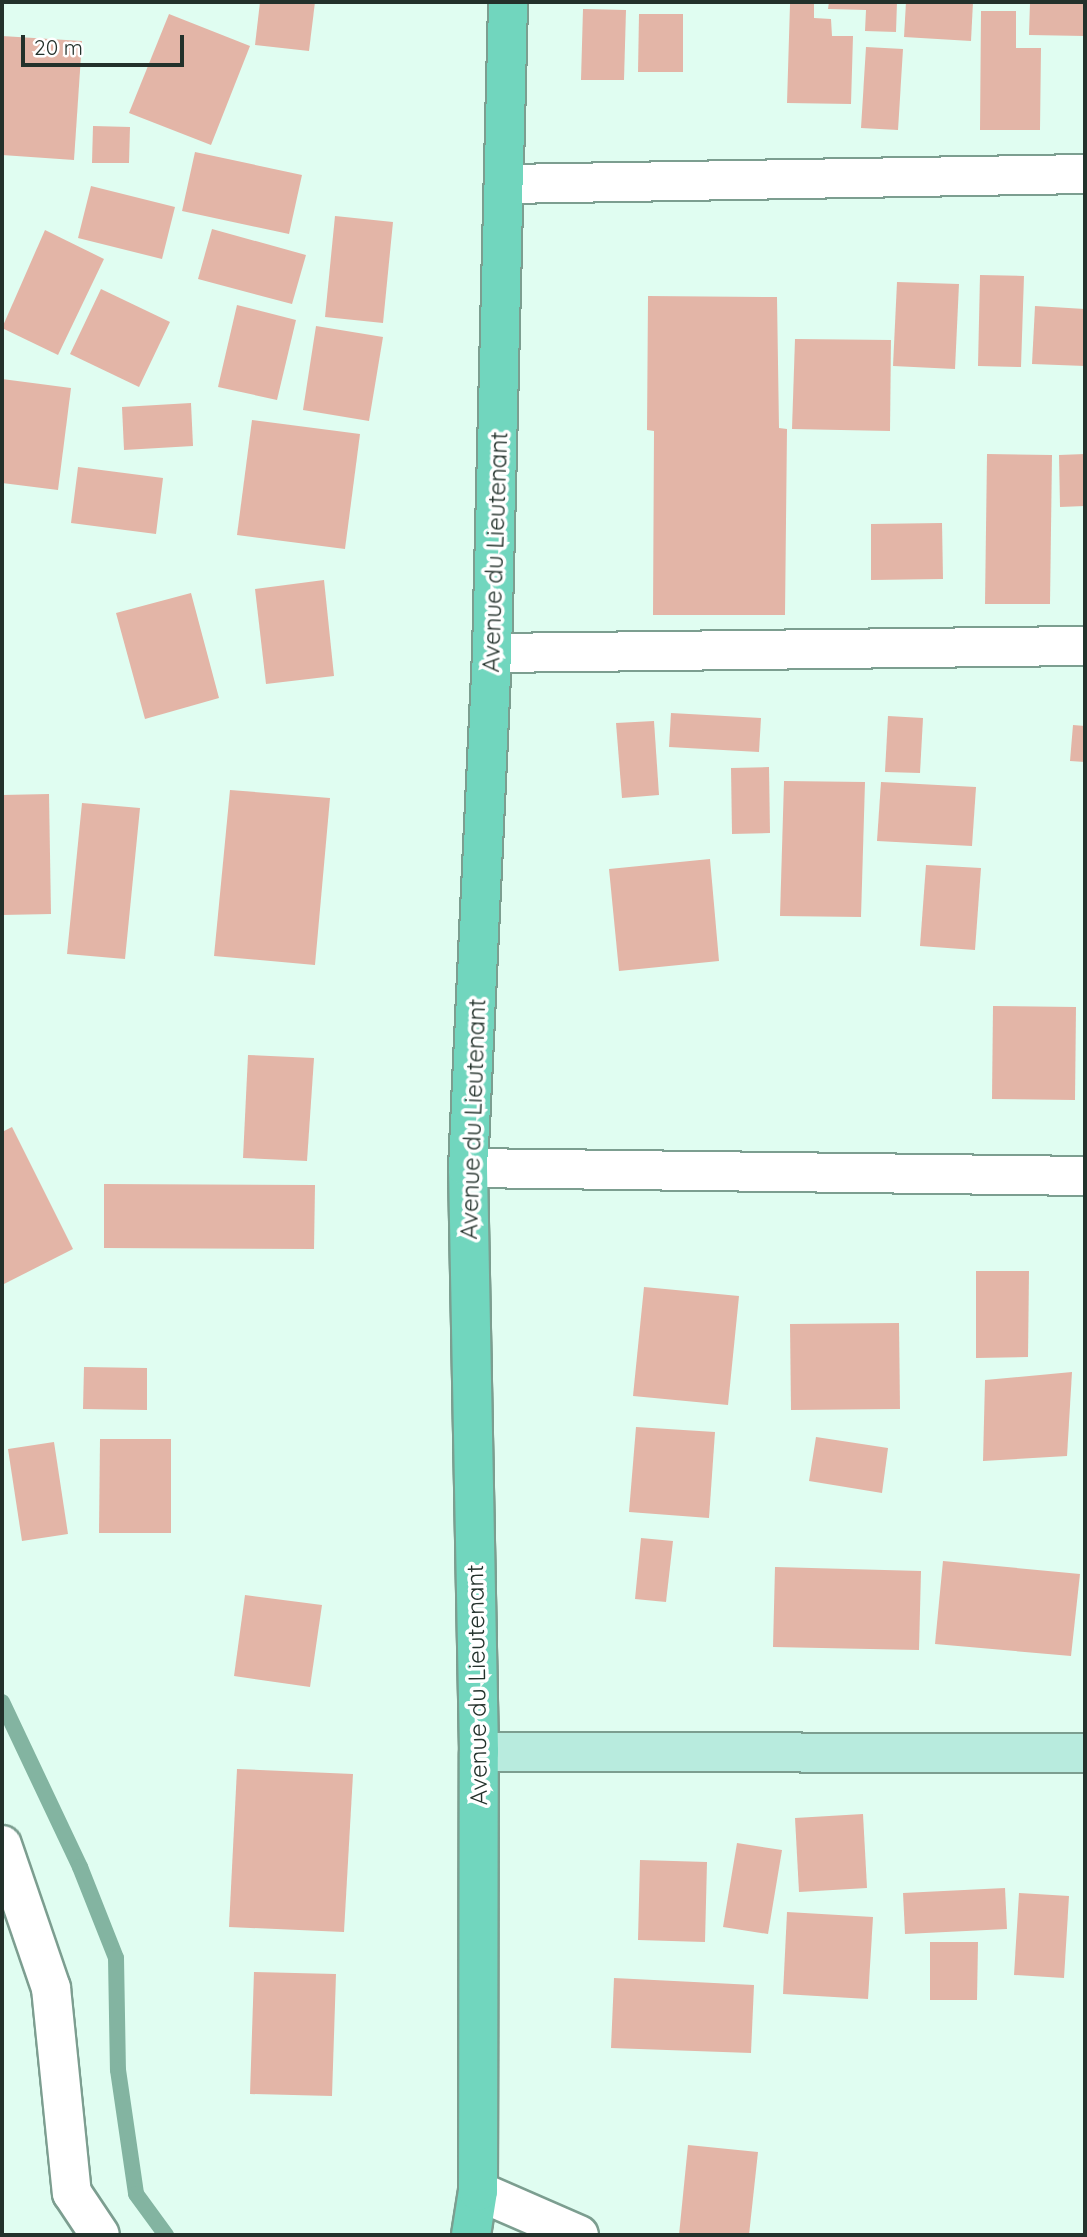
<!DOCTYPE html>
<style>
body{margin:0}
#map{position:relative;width:1087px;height:2237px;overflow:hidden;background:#e0fdf1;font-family:Quicksand,sans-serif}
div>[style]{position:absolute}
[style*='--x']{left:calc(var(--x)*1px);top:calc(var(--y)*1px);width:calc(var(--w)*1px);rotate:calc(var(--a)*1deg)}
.stream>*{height:16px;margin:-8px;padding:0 8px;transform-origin:8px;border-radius:8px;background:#83b4a1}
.building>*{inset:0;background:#e3b5a7}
.roads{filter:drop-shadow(2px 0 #7c9e90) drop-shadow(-2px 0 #7c9e90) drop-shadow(0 2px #7c9e90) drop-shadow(0 -2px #7c9e90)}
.street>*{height:38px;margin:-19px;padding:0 19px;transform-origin:19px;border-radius:19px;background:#fff}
.secondary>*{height:38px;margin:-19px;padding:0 19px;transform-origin:19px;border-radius:19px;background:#b8ebde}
.primary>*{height:38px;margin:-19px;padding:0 19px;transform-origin:19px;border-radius:19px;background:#71d6be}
span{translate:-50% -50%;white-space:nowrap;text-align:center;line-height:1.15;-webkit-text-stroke:7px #fff;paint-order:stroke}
.street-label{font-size:24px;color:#23312b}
.frame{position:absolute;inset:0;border:4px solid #23312b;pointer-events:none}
.scale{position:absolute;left:21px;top:35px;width:163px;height:32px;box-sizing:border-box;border:4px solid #23312b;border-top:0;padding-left:9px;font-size:21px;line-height:24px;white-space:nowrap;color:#23312b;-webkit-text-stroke:5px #fff;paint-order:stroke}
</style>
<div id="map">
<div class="stream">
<i style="--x:2;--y:1702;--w:183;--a:64.7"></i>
<i style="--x:80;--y:1867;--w:98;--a:68.4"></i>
<i style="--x:116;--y:1958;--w:112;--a:89"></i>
<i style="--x:118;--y:2070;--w:125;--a:81.7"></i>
<i style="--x:136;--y:2194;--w:51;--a:53.8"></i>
</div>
<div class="building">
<i style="clip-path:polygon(260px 2px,315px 2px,309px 51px,255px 45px)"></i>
<i style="clip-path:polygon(829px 2px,897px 2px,896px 32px,865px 31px,866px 10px,828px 9px)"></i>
<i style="clip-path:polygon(906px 2px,973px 2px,971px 41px,904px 37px)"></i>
<i style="clip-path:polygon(1030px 2px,1085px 2px,1085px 36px,1029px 35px)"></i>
<i style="clip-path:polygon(790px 4px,814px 4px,814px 18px,831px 19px,832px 36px,853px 36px,851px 104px,787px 103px)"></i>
<i style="clip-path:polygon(583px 9px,626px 10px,624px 80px,581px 80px)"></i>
<i style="clip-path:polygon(981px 11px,1016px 11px,1016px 48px,1041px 48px,1040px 130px,980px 130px)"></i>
<i style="clip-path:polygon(169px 14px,250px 46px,211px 145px,129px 113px)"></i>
<i style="clip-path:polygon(639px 14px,683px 14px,683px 72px,638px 72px)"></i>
<i style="clip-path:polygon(2px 36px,82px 41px,74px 160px,2px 155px)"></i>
<i style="clip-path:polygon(866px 47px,903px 49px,898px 130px,861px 128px)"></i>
<i style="clip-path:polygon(93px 126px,130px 127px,129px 163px,92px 163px)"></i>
<i style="clip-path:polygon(195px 152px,302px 175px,289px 234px,182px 211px)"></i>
<i style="clip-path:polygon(91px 186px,175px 207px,162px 259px,78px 238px)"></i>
<i style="clip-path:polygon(335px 216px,393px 222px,383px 323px,325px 317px)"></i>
<i style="clip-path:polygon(212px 229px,306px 255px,292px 304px,198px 279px)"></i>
<i style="clip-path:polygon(45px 230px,104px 259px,58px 355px,2px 328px)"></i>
<i style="clip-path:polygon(980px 275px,1024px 276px,1021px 367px,978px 366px)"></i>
<i style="clip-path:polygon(897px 282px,959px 284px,955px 369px,893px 366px)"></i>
<i style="clip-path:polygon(101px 289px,170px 322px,139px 387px,70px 354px)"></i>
<i style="clip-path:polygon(648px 296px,777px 297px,779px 428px,787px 429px,785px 615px,653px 615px,654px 431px,647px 430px)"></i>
<i style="clip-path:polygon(237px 305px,296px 320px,277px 400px,218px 387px)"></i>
<i style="clip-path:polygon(1035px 306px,1085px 309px,1085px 366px,1032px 364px)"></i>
<i style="clip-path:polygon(316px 326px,383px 337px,369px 421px,303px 410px)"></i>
<i style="clip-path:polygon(795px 339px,891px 340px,890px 431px,792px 429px)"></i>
<i style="clip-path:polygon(2px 379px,71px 388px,58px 490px,2px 483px)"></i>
<i style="clip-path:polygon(191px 403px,193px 446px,124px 450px,122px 407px)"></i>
<i style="clip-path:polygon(252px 420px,360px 434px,345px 549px,237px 535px)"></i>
<i style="clip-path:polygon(987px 454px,1052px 455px,1050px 604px,985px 604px)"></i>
<i style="clip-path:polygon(1085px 454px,1085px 506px,1060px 507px,1059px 455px)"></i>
<i style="clip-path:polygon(78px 467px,163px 478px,156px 534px,71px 523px)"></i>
<i style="clip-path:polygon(942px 523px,943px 579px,871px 580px,871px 524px)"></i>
<i style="clip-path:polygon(324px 580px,334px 676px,266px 684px,255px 589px)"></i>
<i style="clip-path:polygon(191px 593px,219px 698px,145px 719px,116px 613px)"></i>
<i style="clip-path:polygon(671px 713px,761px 718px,759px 752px,669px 747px)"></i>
<i style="clip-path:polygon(888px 716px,923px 718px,920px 773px,885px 772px)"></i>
<i style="clip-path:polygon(654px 721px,659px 795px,622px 798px,616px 723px)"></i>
<i style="clip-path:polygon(1073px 725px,1085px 726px,1085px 762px,1070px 761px)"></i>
<i style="clip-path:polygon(769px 767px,770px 833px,732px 834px,731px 768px)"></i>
<i style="clip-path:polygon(784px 781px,865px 782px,861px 917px,780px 916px)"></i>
<i style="clip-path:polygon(881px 782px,976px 787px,972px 846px,877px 841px)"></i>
<i style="clip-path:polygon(230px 790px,330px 798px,315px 965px,214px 956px)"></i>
<i style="clip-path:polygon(49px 794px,51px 914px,2px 915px,2px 795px)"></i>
<i style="clip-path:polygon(82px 803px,140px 808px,125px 959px,67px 954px)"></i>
<i style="clip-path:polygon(710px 859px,719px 961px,619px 971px,609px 869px)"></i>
<i style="clip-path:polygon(926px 865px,981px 868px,975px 950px,920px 946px)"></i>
<i style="clip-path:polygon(993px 1006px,1076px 1007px,1075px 1100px,992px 1099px)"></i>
<i style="clip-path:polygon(248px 1055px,314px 1058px,307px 1161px,243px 1158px)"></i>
<i style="clip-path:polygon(12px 1127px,73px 1249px,2px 1285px,2px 1132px)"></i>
<i style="clip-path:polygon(104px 1184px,315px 1185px,314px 1249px,104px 1248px)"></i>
<i style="clip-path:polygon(976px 1271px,1029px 1271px,1028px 1357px,976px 1358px)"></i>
<i style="clip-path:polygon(644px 1287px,739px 1296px,728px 1405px,633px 1396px)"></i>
<i style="clip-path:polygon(899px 1323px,900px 1409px,791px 1410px,790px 1324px)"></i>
<i style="clip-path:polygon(84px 1367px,147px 1368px,147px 1410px,83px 1409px)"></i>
<i style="clip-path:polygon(1072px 1372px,1067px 1456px,983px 1461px,985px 1380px)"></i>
<i style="clip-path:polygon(636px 1427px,715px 1432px,709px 1518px,629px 1512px)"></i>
<i style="clip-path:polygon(816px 1437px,888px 1448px,882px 1493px,809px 1481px)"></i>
<i style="clip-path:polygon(100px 1439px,171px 1439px,171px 1533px,99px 1533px)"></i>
<i style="clip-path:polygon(54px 1442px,68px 1534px,22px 1541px,8px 1449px)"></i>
<i style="clip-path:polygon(641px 1538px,673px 1541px,666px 1602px,635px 1599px)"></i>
<i style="clip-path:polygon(943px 1561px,1080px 1574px,1071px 1656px,935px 1644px)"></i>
<i style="clip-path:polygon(775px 1567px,921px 1571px,919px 1650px,773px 1647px)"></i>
<i style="clip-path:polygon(245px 1595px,322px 1605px,310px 1687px,234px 1676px)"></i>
<i style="clip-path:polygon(237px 1769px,353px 1774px,344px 1932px,229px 1927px)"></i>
<i style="clip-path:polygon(863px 1814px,867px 1888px,799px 1892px,795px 1818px)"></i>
<i style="clip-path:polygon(737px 1843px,782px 1850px,768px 1934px,723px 1927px)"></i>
<i style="clip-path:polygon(640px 1860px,707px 1862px,705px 1942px,638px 1940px)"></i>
<i style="clip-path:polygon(1005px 1888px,1007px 1929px,905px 1934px,903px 1893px)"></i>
<i style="clip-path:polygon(1019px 1893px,1069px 1896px,1064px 1978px,1014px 1975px)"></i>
<i style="clip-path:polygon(787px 1912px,873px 1917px,868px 1999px,783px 1994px)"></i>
<i style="clip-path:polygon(930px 1942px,978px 1942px,977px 2000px,930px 2000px)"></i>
<i style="clip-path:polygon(254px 1972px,336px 1974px,332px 2096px,250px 2094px)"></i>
<i style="clip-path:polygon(614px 1978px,754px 1985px,751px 2053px,611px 2048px)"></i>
<i style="clip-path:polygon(688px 2145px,758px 2152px,749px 2235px,679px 2235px)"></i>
</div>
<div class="roads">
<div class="street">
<i style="--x:507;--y:184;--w:578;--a:-0.99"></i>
<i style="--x:492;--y:653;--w:593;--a:-0.68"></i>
<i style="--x:468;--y:1168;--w:617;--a:0.74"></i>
<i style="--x:2;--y:1845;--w:151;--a:71.1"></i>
<i style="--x:51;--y:1988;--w:206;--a:84.2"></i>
<i style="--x:72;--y:2193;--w:50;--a:56.3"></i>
<i style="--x:478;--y:2191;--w:110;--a:23.5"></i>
</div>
<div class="secondary">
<i style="--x:479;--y:1752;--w:606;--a:0.09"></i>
</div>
<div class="primary">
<i style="--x:471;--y:2235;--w:45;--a:-81"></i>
<i style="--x:478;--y:2191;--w:439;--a:-89.9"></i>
<i style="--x:479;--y:1752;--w:584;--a:-91.08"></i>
<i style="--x:468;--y:1168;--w:516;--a:-87.33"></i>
<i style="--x:492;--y:653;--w:651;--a:-88.59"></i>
</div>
</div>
<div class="street-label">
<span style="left:495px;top:552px;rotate:-88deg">Avenue du Lieutenant</span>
<span style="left:473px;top:1119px;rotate:-88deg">Avenue du Lieutenant</span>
<span style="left:477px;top:1685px;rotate:-91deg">Avenue du Lieutenant</span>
</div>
<div class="frame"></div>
<div class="scale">20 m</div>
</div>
